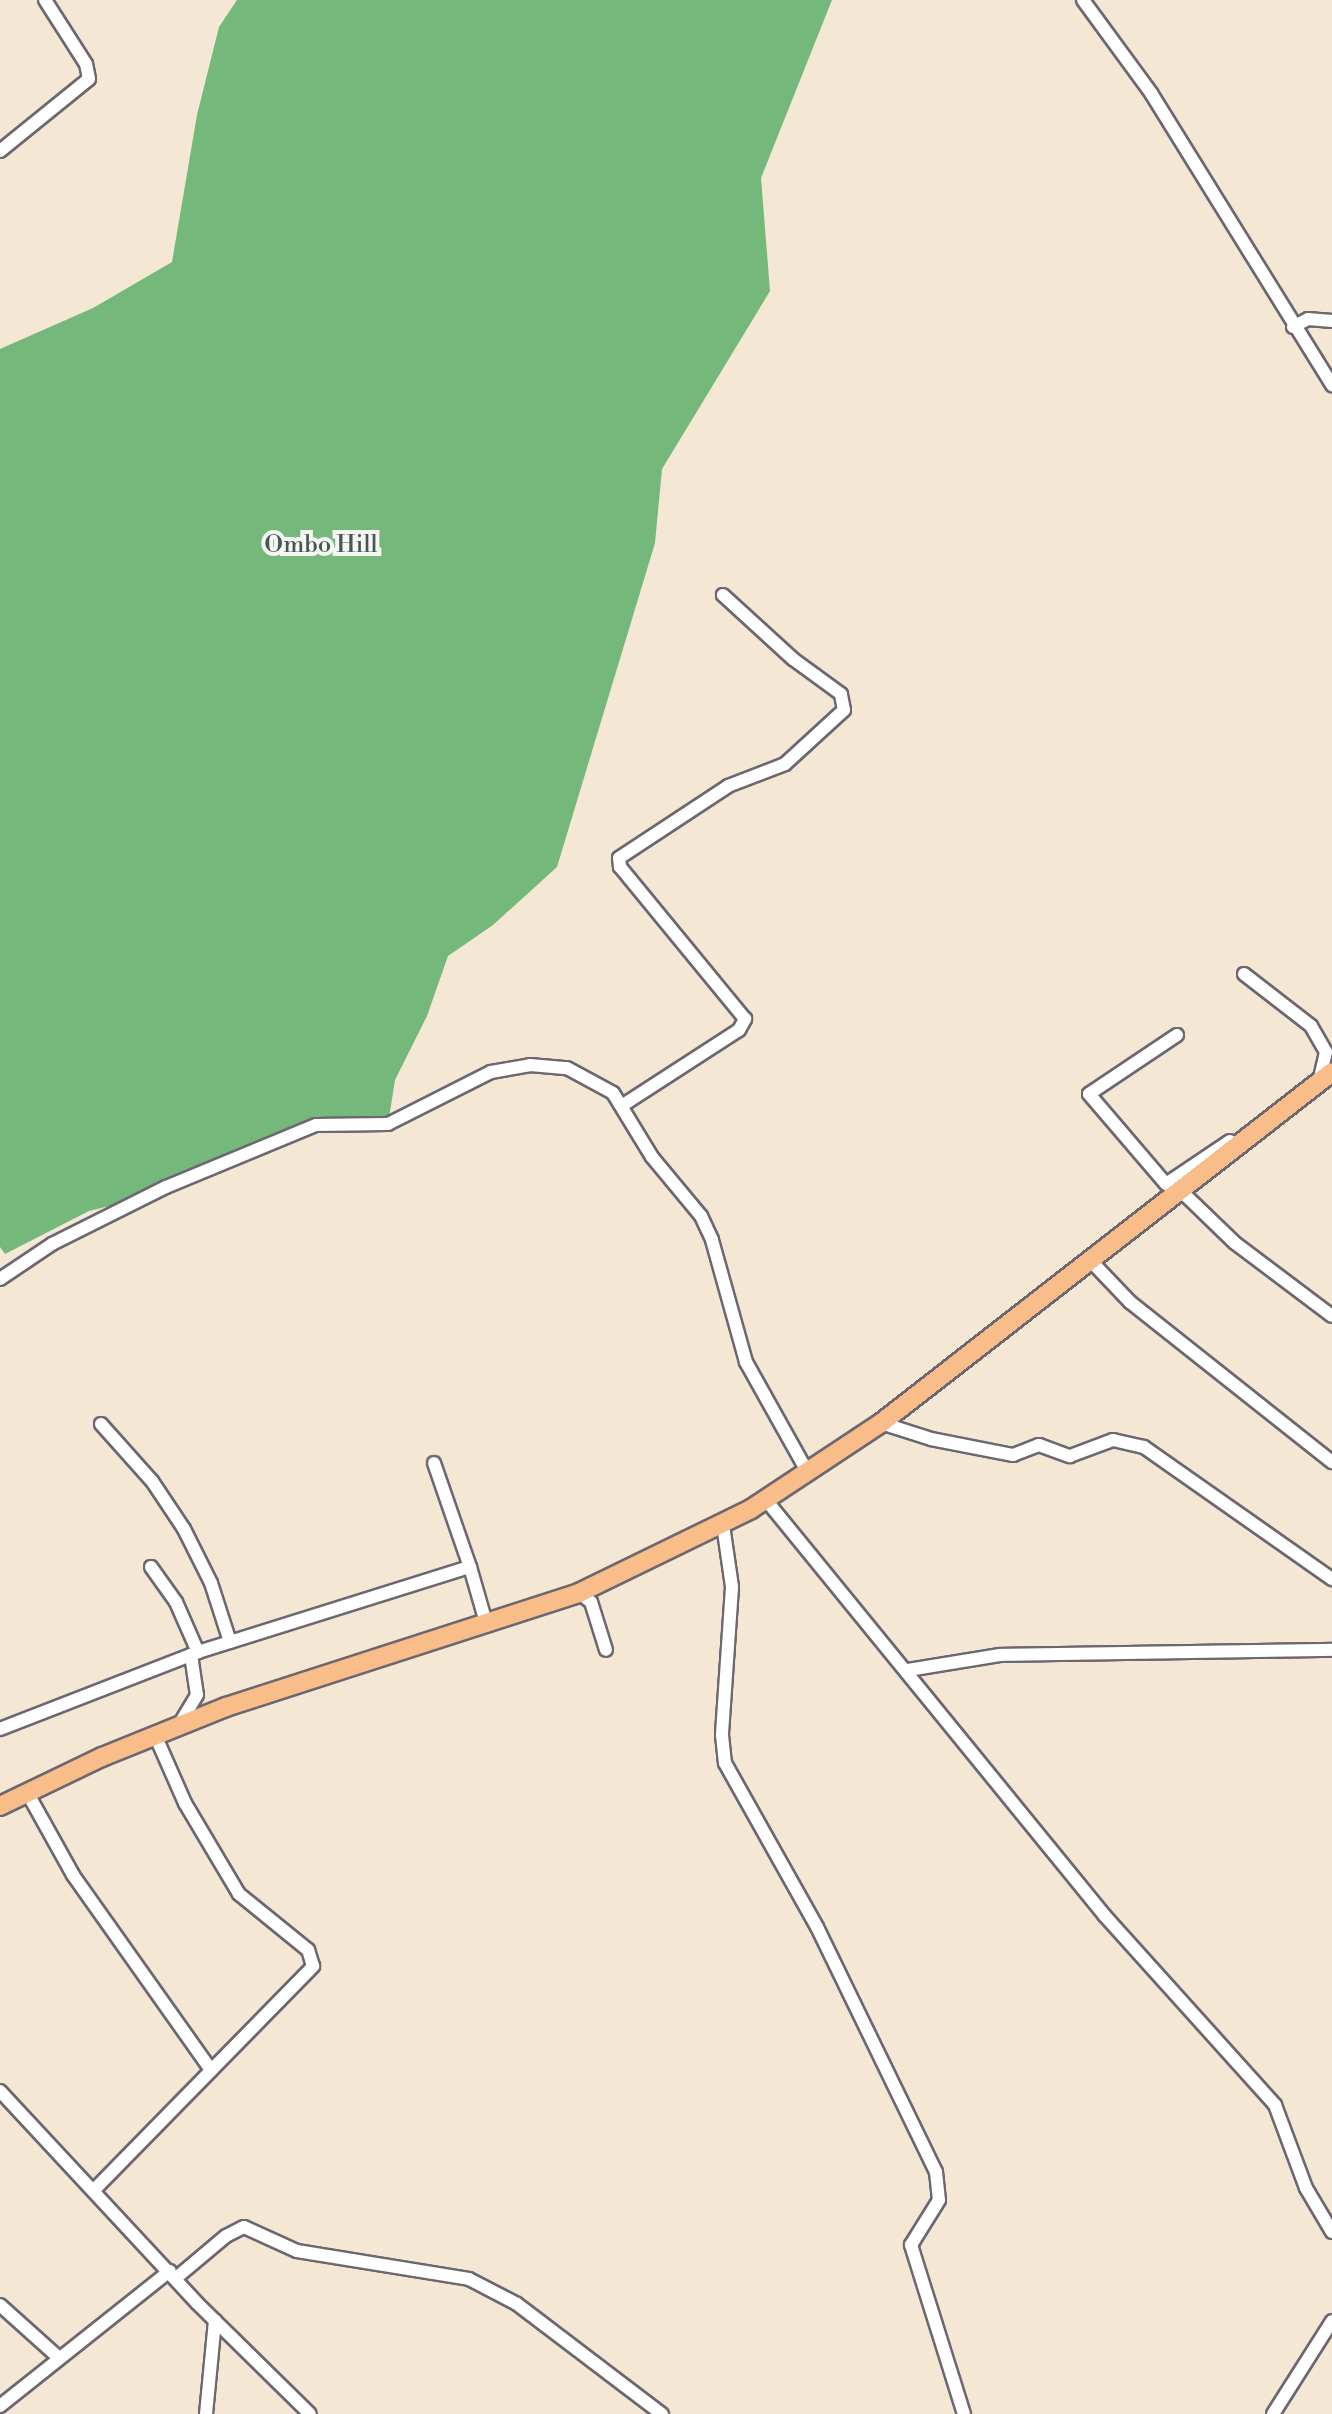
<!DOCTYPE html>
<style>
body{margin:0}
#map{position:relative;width:1332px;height:2414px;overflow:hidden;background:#f4e7d3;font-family:"Libre Bodoni",serif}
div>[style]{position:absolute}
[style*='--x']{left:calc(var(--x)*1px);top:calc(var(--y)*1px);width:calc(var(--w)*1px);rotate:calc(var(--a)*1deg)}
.forest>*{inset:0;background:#74b87c}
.roads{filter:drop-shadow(2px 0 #6c6770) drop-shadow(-2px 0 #6c6770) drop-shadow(0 2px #6c6770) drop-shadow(0 -2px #6c6770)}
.minor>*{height:12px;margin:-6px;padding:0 6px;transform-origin:6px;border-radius:6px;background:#fff}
.highway>*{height:18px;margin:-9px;padding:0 9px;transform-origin:9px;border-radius:9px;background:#f8bd88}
span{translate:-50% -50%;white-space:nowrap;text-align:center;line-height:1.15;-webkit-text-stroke:8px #f6f6f2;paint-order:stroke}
.park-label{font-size:24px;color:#435955}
</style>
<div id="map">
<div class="forest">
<i style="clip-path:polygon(237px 0,832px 0,761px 178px,770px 291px,662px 469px,655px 543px,557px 867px,493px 925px,448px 956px,427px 1016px,395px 1080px,388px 1124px,341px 1122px,245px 1153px,146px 1197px,89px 1211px,5px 1254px,0 1247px,0 349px,93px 308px,172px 262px,197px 115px,219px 27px)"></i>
</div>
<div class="roads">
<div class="minor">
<i style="--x:1083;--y:0;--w:115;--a:53.8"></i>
<i style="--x:1151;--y:93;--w:344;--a:58.2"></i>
<i style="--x:0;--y:151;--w:114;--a:-39"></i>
<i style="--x:89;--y:79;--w:15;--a:-101"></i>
<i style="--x:86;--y:64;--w:76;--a:-122.6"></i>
<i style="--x:1293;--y:327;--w:17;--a:-28"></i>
<i style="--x:1308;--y:319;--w:24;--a:5"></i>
<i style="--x:1244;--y:974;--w:85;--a:37.8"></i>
<i style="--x:1311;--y:1026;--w:30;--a:60"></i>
<i style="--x:1326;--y:1052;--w:31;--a:103"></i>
<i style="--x:1177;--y:1035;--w:106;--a:146.2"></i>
<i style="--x:1089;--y:1094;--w:118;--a:49.5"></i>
<i style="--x:1166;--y:1184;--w:77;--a:-33.9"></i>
<i style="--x:623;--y:1105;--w:138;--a:-32.9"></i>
<i style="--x:739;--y:1030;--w:13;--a:-61"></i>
<i style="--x:745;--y:1019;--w:197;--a:-129.4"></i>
<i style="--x:620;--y:867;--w:9;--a:-96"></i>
<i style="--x:619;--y:858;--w:131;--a:-33.4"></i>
<i style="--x:728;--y:786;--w:61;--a:-21.1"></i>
<i style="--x:785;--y:764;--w:80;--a:-42.5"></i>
<i style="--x:844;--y:710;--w:16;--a:-101"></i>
<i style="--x:841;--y:694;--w:59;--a:-143.9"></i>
<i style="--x:793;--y:659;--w:95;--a:-137.6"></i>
<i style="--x:1178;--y:1188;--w:79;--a:44"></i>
<i style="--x:1235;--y:1243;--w:121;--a:37"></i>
<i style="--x:1090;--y:1260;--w:58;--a:46.4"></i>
<i style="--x:1130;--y:1302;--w:258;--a:38.4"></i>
<i style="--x:0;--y:1279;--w:63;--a:-33.9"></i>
<i style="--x:52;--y:1244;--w:127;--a:-26.6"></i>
<i style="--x:166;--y:1187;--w:162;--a:-22.5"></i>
<i style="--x:316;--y:1125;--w:72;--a:-0.8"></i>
<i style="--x:388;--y:1124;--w:115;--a:-26.8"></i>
<i style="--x:491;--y:1072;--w:40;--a:-10"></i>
<i style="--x:530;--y:1065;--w:37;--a:5"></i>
<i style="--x:567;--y:1068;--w:52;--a:28.5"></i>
<i style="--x:613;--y:1093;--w:75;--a:58.6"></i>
<i style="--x:652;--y:1157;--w:77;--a:50.3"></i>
<i style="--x:701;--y:1216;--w:26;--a:65"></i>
<i style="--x:712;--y:1240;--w:127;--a:74.4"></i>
<i style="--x:746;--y:1362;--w:127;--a:60.8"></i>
<i style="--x:881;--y:1423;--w:52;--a:17.7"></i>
<i style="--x:931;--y:1439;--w:84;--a:11"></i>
<i style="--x:1013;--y:1455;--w:28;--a:-21"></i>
<i style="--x:1039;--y:1445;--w:33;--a:20"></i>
<i style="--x:1070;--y:1456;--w:46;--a:-20.4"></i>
<i style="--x:1113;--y:1440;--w:32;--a:13"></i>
<i style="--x:1144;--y:1447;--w:230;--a:35.1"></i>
<i style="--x:101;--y:1424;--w:76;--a:48.2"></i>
<i style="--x:152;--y:1481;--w:58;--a:56.3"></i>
<i style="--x:184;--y:1529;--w:60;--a:63.4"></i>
<i style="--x:211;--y:1583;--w:62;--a:72.1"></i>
<i style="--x:766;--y:1500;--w:537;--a:50.82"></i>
<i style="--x:1105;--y:1916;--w:254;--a:48"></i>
<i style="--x:1275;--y:2105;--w:89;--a:69.5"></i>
<i style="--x:1306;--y:2188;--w:51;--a:59.4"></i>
<i style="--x:723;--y:1525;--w:63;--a:81.7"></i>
<i style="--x:732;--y:1587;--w:148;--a:93.9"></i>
<i style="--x:722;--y:1735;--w:28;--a:84"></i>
<i style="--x:725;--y:1763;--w:188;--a:60.7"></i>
<i style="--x:817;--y:1927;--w:272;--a:64.1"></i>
<i style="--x:936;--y:2172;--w:28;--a:84"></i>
<i style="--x:939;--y:2200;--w:53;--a:121.9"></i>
<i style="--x:911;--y:2245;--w:177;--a:72.6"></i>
<i style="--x:151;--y:1567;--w:43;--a:54.5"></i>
<i style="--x:176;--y:1602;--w:55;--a:66.3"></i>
<i style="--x:198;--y:1652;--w:8;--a:157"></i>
<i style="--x:191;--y:1655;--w:40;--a:81.5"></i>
<i style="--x:197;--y:1695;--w:35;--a:121"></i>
<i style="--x:470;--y:1567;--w:61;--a:73.9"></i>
<i style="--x:579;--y:1593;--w:15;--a:37"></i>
<i style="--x:591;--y:1602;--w:50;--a:72.6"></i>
<i style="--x:198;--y:1652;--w:285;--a:-17.4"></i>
<i style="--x:470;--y:1567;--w:110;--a:-109.1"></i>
<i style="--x:908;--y:1670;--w:93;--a:-9.3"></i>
<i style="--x:1000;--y:1655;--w:332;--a:-0.9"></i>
<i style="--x:0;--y:1729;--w:205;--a:-21.2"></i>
<i style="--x:28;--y:1794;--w:93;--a:60.9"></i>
<i style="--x:73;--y:1875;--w:239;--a:54.7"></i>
<i style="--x:0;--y:2091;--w:289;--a:47.1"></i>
<i style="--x:197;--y:2303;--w:158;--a:44.5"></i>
<i style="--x:95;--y:2189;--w:312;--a:-45.6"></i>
<i style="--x:313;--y:1966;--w:17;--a:-107"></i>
<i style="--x:308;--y:1950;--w:89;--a:-140.9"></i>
<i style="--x:239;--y:1894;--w:106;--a:-120.7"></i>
<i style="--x:185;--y:1803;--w:74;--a:-113.8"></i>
<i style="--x:176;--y:2278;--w:65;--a:-40"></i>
<i style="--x:226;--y:2236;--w:20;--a:-27"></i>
<i style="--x:244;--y:2227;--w:58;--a:24.4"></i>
<i style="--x:297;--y:2251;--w:174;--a:9.2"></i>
<i style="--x:469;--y:2279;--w:54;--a:27.5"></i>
<i style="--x:517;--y:2304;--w:182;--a:37.2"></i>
<i style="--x:0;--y:2305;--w:79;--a:41.9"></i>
<i style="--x:0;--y:2406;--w:217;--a:-38.5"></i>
<i style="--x:206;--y:2414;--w:94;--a:-84.5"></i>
<i style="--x:1273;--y:2414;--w:110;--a:-57.6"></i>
</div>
<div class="highway">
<i style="--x:0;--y:1806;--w:113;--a:-25.7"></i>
<i style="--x:102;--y:1757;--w:134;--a:-22"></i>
<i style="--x:226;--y:1707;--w:371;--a:-17.9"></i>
<i style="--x:579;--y:1593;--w:191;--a:-26"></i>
<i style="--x:751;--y:1509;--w:156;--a:-33.5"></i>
<i style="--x:881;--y:1423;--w:571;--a:-37.89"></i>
</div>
</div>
<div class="park-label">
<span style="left:321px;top:546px">Ombo Hill</span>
</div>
</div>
